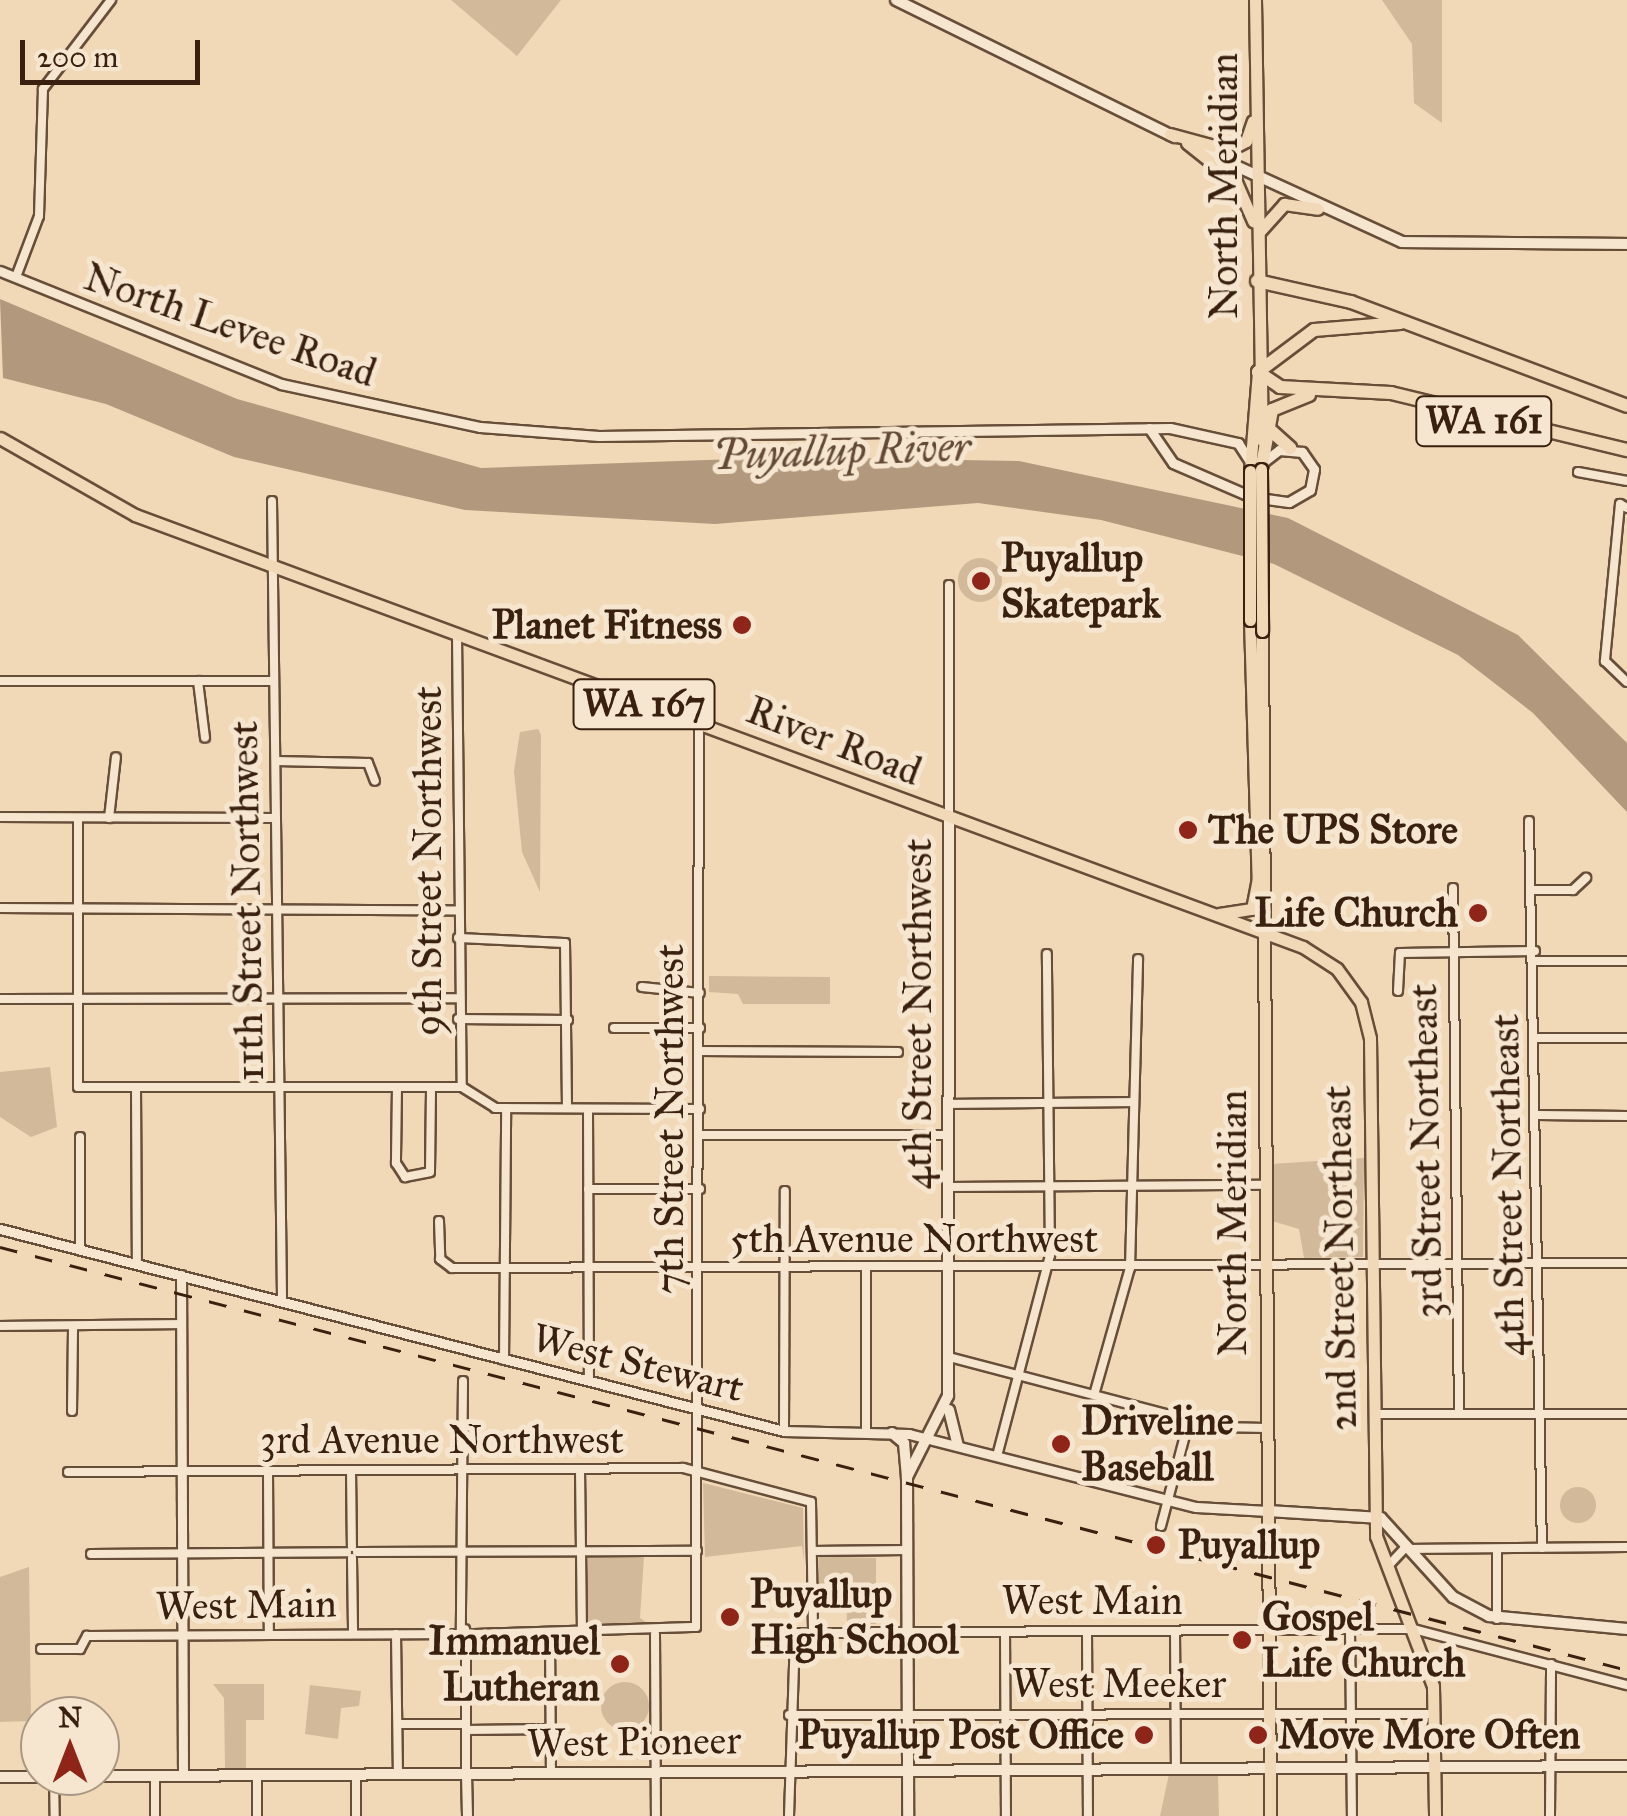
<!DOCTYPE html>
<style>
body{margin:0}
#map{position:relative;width:1627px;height:1816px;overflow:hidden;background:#f1d8b6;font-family:"IM FELL Great Primer",serif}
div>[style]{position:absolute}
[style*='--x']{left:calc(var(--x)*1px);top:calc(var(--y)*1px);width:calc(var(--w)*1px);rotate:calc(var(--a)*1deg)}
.green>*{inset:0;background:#d2b99a}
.round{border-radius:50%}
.water>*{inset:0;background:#b2997d}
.roads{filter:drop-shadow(2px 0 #674e39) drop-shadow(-2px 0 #674e39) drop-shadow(0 2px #674e39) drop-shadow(0 -2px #674e39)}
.minor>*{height:8px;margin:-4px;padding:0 4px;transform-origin:4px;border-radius:4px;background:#f6e6d0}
.tertiary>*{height:9px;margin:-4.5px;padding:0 4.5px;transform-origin:4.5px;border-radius:4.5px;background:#f6e6d0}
.secondary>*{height:10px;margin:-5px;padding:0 5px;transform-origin:5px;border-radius:5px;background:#f6e6d0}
.primary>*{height:11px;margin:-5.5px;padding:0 5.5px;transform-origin:5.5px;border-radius:5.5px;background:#f1d8b6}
.motorway>*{height:12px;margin:-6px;padding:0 6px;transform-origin:6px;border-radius:6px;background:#f1d8b6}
.rail>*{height:2.5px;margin-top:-1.25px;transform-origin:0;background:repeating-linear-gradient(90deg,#39200f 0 18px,transparent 0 36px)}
.bridges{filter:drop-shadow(2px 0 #39200f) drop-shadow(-2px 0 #39200f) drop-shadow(0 2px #39200f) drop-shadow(0 -2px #39200f)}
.primary-bridge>*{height:11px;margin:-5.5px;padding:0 5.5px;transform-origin:5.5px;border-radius:5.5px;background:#f1d8b6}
.dots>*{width:28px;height:28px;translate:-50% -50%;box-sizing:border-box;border:5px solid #f6e6d0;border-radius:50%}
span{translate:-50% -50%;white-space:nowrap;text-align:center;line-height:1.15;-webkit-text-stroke:10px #f6e6d0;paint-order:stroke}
.shield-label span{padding:2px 8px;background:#f6e6d0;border:2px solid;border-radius:8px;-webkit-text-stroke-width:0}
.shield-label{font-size:38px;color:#39200f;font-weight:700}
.street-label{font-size:40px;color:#39200f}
.poi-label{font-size:40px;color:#39200f;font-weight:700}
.left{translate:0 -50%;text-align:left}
.right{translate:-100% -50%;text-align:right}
.water-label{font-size:42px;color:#634a36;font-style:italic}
.north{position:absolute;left:20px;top:1696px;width:100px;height:100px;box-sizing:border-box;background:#f6e6d0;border:2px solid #aa9783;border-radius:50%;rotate:0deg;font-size:28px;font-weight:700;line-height:40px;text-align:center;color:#39200f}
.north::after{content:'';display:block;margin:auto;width:35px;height:45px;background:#8f2418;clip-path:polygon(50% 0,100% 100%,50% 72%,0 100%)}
.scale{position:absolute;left:20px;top:40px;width:180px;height:45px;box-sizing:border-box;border:5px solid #39200f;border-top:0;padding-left:12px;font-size:30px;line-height:35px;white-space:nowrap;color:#39200f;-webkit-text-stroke:8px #f6e6d0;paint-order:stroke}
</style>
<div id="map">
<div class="green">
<i style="clip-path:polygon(451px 0,561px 0,517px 56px)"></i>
<i style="clip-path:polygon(1382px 0,1442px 0,1442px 123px,1414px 103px,1412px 44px)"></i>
<i class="round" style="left:958px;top:558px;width:44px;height:44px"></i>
<i style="clip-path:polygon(538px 729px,541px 735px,540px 892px,522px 852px,514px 771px,520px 732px)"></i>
<i style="clip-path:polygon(709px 976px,830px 977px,830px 1004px,743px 1004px,738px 994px,709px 992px)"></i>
<i style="clip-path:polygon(50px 1067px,57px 1127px,31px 1137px,0 1117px,0 1072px)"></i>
<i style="clip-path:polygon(1364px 1158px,1363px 1257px,1304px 1258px,1299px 1229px,1272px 1221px,1271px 1164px)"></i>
<i style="clip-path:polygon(703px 1483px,803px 1508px,804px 1560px,802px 1546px,705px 1557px)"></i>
<i class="round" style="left:1560px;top:1487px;width:36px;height:36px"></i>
<i style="clip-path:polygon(819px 1555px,896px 1555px,842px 1557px,876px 1558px,876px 1624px,847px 1624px,846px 1583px,844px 1591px,816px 1587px)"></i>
<i style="clip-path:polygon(644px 1556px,640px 1618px,650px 1625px,587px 1625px,586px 1557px)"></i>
<i style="clip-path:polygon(29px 1567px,31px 1721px,0 1722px,0 1577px)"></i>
<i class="round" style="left:601px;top:1682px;width:48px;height:48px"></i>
<i style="clip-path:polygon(213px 1684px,264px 1684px,264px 1720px,246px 1720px,246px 1768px,225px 1768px,224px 1698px)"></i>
<i style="clip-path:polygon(310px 1685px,361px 1691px,359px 1706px,341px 1708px,338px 1739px,305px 1734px)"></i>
<i style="clip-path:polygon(1169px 1774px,1218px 1775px,1219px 1816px,1160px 1816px)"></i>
</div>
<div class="water">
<i style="clip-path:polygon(0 299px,237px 399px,481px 468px,791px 457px,1019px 461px,1288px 518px,1518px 635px,1627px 743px,1627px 812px,1533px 713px,1458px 655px,1274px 564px,1101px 520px,978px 503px,715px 524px,465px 510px,234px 457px,106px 404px,3px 378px)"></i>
</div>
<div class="roads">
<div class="minor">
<i style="--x:16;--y:277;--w:65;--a:-69.3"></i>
<i style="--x:39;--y:216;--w:127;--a:-88.2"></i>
<i style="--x:43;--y:89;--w:112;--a:-52.6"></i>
<i style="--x:1578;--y:472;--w:50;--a:10.4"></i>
<i style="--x:272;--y:501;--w:800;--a:89.28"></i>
<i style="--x:1627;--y:508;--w:8;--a:-150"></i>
<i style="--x:1620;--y:504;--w:158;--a:95.5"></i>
<i style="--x:1605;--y:661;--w:30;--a:44"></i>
<i style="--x:457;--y:634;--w:453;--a:89.4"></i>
<i style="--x:0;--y:681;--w:274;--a:0"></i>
<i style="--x:198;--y:681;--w:57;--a:83"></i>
<i style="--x:276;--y:761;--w:92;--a:1.2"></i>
<i style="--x:368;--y:763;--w:19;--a:69"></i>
<i style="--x:949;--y:815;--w:230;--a:-90"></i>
<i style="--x:0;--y:817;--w:276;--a:0.2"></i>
<i style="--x:78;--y:818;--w:269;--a:90"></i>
<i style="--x:78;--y:1087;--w:384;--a:0"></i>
<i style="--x:462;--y:1087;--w:39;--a:32"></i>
<i style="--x:495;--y:1108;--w:205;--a:0.3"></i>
<i style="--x:109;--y:818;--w:61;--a:-83.5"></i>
<i style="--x:1529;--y:821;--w:727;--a:88.98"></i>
<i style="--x:1453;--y:888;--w:526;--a:89.35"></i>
<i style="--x:1534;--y:890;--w:39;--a:0"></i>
<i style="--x:1573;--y:890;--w:18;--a:-43"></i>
<i style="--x:0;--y:908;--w:458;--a:0.3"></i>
<i style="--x:458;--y:938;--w:107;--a:2.7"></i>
<i style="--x:565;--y:943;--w:165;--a:89.3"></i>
<i style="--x:1535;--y:961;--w:92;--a:0"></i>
<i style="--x:642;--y:987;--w:58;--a:5.9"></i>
<i style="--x:1398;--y:991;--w:38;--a:-87"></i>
<i style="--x:1400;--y:953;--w:135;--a:-0.8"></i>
<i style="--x:0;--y:999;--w:458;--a:-0.1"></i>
<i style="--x:458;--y:1019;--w:110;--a:0.5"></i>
<i style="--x:614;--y:1028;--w:86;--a:0"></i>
<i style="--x:1536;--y:1038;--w:91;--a:0"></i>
<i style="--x:700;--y:1051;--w:198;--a:0.3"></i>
<i style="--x:136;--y:1087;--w:178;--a:89.7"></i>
<i style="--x:397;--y:1087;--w:76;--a:90.8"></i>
<i style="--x:396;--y:1163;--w:17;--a:57"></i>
<i style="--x:405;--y:1177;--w:25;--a:-11"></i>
<i style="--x:430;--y:1172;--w:85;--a:-89.3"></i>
<i style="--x:948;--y:1104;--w:186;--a:-0.6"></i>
<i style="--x:588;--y:1109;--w:272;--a:89.8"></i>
<i style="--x:1538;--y:1115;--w:89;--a:0.6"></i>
<i style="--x:700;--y:1135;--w:248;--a:0"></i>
<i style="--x:80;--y:1137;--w:112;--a:90"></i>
<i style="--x:948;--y:1187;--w:317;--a:-0.4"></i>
<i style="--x:588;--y:1189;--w:112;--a:0"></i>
<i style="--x:439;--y:1221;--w:38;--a:88"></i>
<i style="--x:440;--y:1259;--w:15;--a:37"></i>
<i style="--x:452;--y:1268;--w:1175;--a:-0.24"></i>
<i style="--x:0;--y:1326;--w:182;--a:-0.6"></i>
<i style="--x:949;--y:1357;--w:276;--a:14.7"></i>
<i style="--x:1216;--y:1427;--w:51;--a:1.1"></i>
<i style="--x:504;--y:1360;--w:252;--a:-89.5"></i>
<i style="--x:463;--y:1381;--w:253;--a:90.5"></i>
<i style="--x:461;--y:1634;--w:8;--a:40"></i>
<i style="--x:467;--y:1639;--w:10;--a:-101"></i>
<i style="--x:1094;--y:1395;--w:132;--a:-74.2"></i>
<i style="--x:1130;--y:1268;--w:309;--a:-88.5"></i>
<i style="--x:72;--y:1411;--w:85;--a:-89.3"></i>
<i style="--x:1374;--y:1414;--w:253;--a:0"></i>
<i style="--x:784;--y:1431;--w:240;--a:-89.8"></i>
<i style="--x:866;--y:1433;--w:164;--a:-90"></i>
<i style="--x:997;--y:1456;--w:208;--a:-75.2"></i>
<i style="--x:1050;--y:1255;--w:301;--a:-90.6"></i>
<i style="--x:580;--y:1469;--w:165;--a:89.3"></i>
<i style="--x:351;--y:1470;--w:77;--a:89.3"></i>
<i style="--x:268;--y:1471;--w:164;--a:89.7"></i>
<i style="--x:68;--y:1472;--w:615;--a:-0.37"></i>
<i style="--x:683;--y:1468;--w:132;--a:14.9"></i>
<i style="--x:811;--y:1502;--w:131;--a:89.1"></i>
<i style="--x:1161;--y:1526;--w:110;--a:-75.2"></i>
<i style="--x:812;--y:1551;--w:95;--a:-0.6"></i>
<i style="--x:357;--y:1552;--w:340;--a:-0.2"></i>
<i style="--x:91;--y:1554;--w:256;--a:-0.4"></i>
<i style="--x:352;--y:1558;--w:75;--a:89.2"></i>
<i style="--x:1389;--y:1565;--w:22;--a:-47"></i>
<i style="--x:1404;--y:1549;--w:223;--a:-0.5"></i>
<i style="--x:1497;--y:1619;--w:70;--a:-90"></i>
<i style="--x:1350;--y:1630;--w:186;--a:89.4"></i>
<i style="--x:1175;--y:1631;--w:136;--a:89.6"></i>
<i style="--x:1005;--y:1632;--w:184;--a:89.7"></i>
<i style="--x:1087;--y:1632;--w:184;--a:89.7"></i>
<i style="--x:396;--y:1634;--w:140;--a:89.2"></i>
<i style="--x:471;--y:1634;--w:225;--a:-1.8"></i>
<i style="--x:696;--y:1627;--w:902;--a:-89.81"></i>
<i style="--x:550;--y:1634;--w:139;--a:89.6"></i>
<i style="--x:655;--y:1634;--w:182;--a:89.7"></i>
<i style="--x:466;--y:1639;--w:135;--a:90"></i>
<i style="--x:41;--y:1649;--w:39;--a:0"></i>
<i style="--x:80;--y:1649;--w:15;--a:-62"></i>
<i style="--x:87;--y:1636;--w:374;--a:-0.3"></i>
<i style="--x:789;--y:1715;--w:645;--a:-0.09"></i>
<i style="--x:398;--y:1724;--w:68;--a:0"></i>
<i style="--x:466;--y:1730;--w:85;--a:-0.7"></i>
<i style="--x:356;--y:1775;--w:41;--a:90"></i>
<i style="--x:155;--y:1776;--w:40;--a:90"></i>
<i style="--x:257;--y:1776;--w:40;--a:90"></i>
<i style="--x:54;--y:1777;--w:39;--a:89"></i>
<i style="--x:789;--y:1816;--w:183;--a:-88.1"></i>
<i style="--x:795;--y:1633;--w:618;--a:-0.37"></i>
<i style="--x:1413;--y:1629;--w:221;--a:14.7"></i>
<i style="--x:1550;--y:1816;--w:152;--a:-89.6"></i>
</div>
<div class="tertiary">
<i style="--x:0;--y:271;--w:303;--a:21.9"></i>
<i style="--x:281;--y:384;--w:204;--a:12.2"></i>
<i style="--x:480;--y:427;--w:119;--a:4.3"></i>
<i style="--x:599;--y:436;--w:571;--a:-0.8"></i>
<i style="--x:1170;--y:428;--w:70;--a:12.4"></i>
<i style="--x:1238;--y:443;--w:20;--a:57"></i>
<i style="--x:1149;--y:428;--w:42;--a:55.6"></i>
<i style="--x:1173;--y:463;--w:86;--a:23.3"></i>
<i style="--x:1252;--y:497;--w:37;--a:8"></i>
<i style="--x:1289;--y:502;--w:24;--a:-30"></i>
<i style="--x:1310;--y:490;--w:21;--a:-79"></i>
<i style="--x:1314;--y:469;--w:21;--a:-125"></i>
<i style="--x:1302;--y:452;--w:23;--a:-175"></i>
<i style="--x:1279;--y:450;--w:20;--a:143"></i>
<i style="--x:0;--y:1229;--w:810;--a:14.45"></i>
<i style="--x:784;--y:1431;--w:125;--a:1.4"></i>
<i style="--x:909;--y:1434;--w:296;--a:14.3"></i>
<i style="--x:1196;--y:1507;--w:72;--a:3.2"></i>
<i style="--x:181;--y:1275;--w:501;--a:89.77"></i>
<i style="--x:466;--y:1774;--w:42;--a:88.6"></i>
</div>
<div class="secondary">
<i style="--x:896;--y:0;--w:311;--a:26.2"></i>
<i style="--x:1199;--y:149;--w:223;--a:24.6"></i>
<i style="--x:1402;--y:242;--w:225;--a:0.5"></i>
<i style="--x:949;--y:1410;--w:37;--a:76"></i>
<i style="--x:892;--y:1433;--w:16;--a:40"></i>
<i style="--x:904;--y:1443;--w:34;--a:85"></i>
<i style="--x:907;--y:1477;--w:339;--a:89.8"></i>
<i style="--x:907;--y:1477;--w:91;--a:-63.2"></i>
<i style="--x:948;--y:1396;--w:576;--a:-89.9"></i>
<i style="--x:1268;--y:1511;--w:113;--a:3.5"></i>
<i style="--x:1381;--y:1518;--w:107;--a:47.7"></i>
<i style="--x:1453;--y:1597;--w:41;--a:27.8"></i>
<i style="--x:1489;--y:1616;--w:139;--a:5.4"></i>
<i style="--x:0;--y:1777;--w:1627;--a:-0.39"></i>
</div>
<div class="primary">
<i style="--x:1255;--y:0;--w:440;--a:89.1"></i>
<i style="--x:1170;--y:134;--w:61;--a:15.2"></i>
<i style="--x:1229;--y:150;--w:19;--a:-28"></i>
<i style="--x:1246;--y:141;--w:21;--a:-71"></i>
<i style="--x:1187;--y:143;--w:63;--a:38.5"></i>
<i style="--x:1236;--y:182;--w:43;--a:66.4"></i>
<i style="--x:1259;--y:232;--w:38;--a:-48"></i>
<i style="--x:1284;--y:204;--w:34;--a:8"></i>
<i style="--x:0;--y:438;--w:155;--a:29.7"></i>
<i style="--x:135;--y:515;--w:1245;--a:20.3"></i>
<i style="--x:1303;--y:947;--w:40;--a:32.9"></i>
<i style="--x:1337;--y:969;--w:41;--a:54"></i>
<i style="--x:1361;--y:1002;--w:37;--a:76"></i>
<i style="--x:1370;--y:1038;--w:498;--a:89.3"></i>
<i style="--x:1376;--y:1536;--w:160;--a:69.2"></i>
<i style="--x:1433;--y:1686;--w:130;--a:89.1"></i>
<i style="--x:1250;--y:471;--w:99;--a:-85.4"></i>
<i style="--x:1250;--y:620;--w:266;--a:88.3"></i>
<i style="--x:1262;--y:631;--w:1185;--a:89.61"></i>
<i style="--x:1219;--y:914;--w:33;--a:-9"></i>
<i style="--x:1252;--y:909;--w:31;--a:-79"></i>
</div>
<div class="motorway">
<i style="--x:1257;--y:281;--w:96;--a:12.6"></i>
<i style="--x:1351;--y:302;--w:295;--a:20.6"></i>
<i style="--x:1400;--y:323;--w:86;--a:175.3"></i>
<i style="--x:1314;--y:330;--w:70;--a:143.1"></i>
<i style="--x:1258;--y:372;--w:27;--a:34"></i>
<i style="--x:1280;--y:387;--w:111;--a:3.1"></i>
<i style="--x:1391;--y:393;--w:243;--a:13.6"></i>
<i style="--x:1268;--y:428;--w:30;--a:42"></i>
<i style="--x:1262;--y:465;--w:56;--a:-79.7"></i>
<i style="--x:1272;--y:410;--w:40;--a:-22"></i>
</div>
</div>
<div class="rail">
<i style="--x:0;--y:1247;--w:1681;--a:14.57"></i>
</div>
<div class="bridges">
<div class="primary-bridge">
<i style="--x:1261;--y:469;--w:162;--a:89.6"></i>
<i style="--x:1250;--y:471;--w:149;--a:90"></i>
</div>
</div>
<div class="dots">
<i style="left:981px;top:581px;background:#8f2418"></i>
<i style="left:742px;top:625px;background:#8f2418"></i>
<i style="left:1188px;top:830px;background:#8f2418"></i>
<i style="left:1478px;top:913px;background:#8f2418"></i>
<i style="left:1061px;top:1444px;background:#8f2418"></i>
<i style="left:1156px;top:1545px;background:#8f2418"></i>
<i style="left:730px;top:1617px;background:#8f2418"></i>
<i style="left:1242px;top:1640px;background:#8f2418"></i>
<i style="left:620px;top:1664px;background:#8f2418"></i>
<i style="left:1144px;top:1735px;background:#8f2418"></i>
<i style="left:1258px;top:1735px;background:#8f2418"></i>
</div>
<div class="shield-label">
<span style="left:1484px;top:421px">WA 161</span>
<span style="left:644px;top:704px">WA 167</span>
</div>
<div class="street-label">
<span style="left:1224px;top:186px;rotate:-90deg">North Meridian</span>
<span style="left:230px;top:325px;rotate:19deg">North Levee Road</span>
<span style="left:834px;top:741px;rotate:21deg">River Road</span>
<span style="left:428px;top:861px;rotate:-90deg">9th Street Northwest</span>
<span style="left:247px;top:901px;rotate:-91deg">11th Street Northwest</span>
<span style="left:918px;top:1014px;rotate:-90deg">4th Street Northwest</span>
<span style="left:670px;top:1119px;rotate:-90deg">7th Street Northwest</span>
<span style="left:1426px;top:1151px;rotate:-91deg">3rd Street Northeast</span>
<span style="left:1508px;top:1185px;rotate:-91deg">4th Street Northeast</span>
<span style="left:1233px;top:1223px;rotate:-90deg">North Meridian</span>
<span style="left:914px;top:1239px">5th Avenue Northwest</span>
<span style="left:1340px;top:1258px;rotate:-91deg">2nd Street Northeast</span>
<span style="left:638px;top:1363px;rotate:14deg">West Stewart</span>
<span style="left:442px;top:1440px">3rd Avenue Northwest</span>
<span style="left:1092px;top:1601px">West Main</span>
<span style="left:246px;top:1605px;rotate:-1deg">West Main</span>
<span style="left:1119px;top:1684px">West Meeker</span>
<span style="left:634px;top:1742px;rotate:-1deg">West Pioneer</span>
</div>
<div class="poi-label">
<span class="left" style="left:1001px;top:581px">Puyallup<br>Skatepark</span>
<span class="right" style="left:722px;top:625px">Planet Fitness</span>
<span class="left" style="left:1208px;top:830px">The UPS Store</span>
<span class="right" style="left:1458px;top:913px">Life Church</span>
<span class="left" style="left:1081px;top:1444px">Driveline<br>Baseball</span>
<span class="left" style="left:1178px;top:1545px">Puyallup</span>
<span class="left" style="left:750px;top:1617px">Puyallup<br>High School</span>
<span class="left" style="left:1262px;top:1640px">Gospel<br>Life Church</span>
<span class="right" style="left:600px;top:1664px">Immanuel<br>Lutheran</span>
<span class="right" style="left:1124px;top:1735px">Puyallup Post Office</span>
<span class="left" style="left:1278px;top:1735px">Move More Often</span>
</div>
<div class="water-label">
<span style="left:842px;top:451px;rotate:-2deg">Puyallup River</span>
</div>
<div class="north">N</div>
<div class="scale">200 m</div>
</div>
